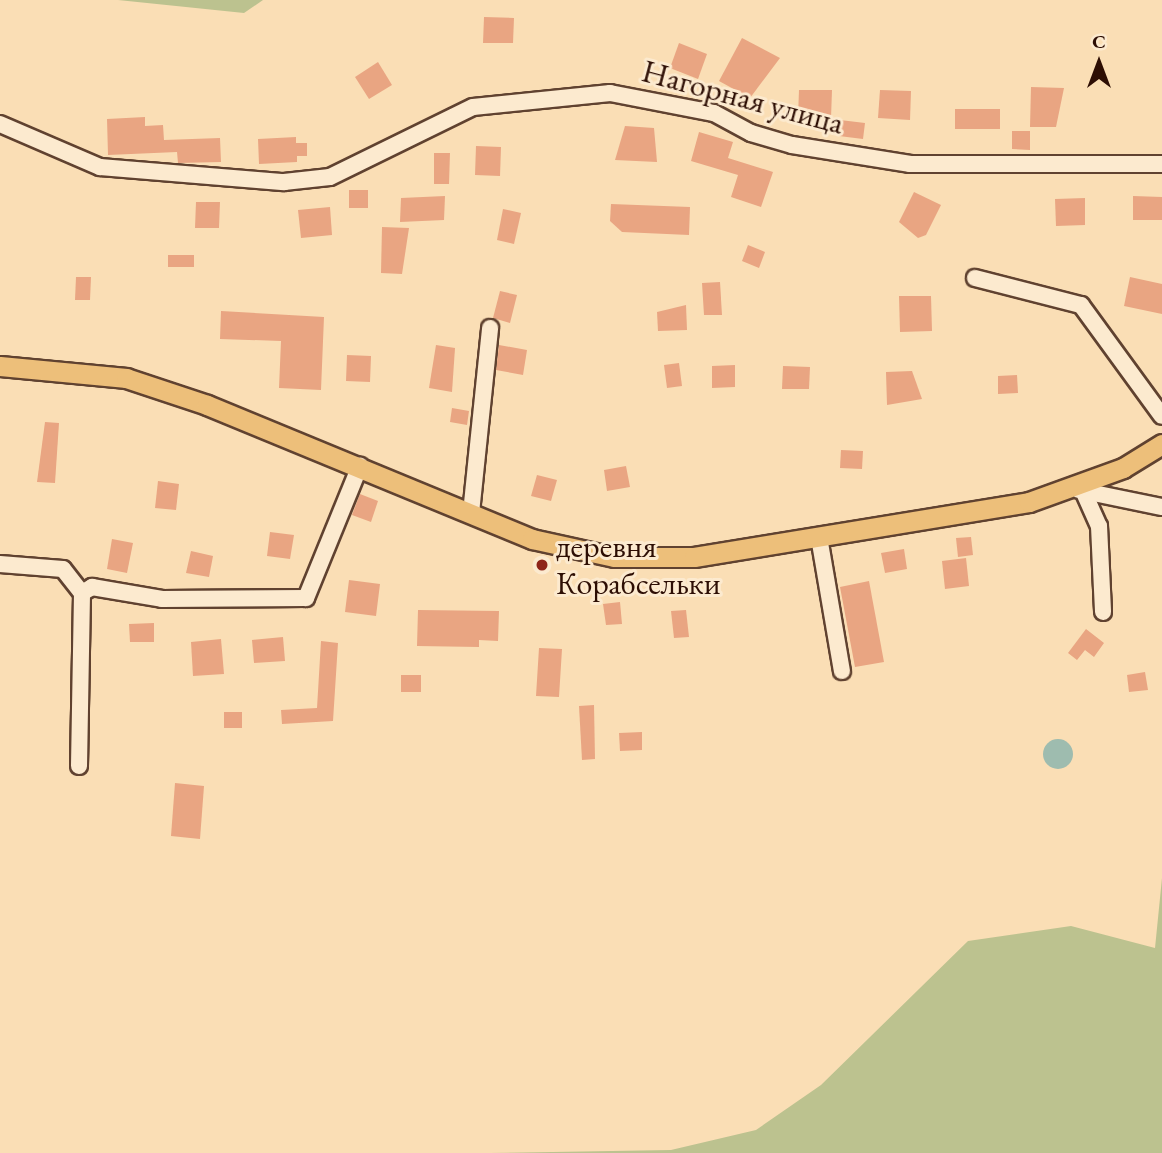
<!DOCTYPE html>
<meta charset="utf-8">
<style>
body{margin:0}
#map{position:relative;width:1162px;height:1153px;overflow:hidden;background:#fadeb5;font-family:"EB Garamond",serif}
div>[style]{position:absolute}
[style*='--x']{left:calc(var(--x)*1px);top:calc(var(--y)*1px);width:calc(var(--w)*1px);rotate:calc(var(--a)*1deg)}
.green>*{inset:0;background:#bcc28f}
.water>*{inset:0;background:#9ebcaf}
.round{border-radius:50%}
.building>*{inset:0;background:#e9a582}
.roads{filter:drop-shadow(2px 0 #604230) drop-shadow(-2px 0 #604230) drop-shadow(0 2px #604230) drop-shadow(0 -2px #604230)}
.minor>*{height:16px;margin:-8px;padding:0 8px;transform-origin:8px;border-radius:8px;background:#fceacf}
.major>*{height:19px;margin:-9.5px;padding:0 9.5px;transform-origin:9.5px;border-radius:9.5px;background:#edbf7a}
.dots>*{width:19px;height:19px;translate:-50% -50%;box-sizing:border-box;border:4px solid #fceacf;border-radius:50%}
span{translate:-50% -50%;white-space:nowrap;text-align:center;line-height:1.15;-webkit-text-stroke:6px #fceacf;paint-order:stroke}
.street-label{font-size:32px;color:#2d0e04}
.poi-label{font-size:32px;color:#2d0e04}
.left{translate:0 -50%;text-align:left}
.north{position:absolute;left:1064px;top:28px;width:70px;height:70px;-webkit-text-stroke:5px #fceacf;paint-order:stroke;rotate:0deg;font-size:19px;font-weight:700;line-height:28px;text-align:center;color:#2d0e04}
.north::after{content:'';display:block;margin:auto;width:24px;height:32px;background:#2d0e04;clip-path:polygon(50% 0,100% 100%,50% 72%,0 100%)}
</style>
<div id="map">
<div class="green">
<i style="clip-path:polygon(118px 0,263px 0,244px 13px)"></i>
<i style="clip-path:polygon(1162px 878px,1162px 1153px,490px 1153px,671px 1150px,756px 1130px,821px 1085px,968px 941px,1071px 926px,1155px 948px)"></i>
</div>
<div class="water">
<i class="round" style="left:1043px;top:739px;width:30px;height:30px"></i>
</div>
<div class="building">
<i style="clip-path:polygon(484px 17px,514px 18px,513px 43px,483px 43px)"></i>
<i style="clip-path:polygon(742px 38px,780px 58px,750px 98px,719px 81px)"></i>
<i style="clip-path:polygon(679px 43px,707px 54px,698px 79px,670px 68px)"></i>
<i style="clip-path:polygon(378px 62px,392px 85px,369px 99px,355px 77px)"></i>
<i style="clip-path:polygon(1031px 87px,1064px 88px,1056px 127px,1030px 127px)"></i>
<i style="clip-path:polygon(799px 90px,832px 90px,831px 118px,798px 117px)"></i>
<i style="clip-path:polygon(880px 90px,911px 91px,910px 120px,878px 118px)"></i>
<i style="clip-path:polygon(955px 109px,1000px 109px,1000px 129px,955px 129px)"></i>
<i style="clip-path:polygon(145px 117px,145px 126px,163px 125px,164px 140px,220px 138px,221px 162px,178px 163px,177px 152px,108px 155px,107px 119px)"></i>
<i style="clip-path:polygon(840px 120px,865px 123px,863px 139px,839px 136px)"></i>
<i style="clip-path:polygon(625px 126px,654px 128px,657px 162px,615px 160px)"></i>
<i style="clip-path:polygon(1012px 131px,1030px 131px,1030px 150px,1012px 149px)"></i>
<i style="clip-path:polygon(699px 132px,733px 142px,728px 158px,773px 172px,761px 207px,731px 197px,738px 175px,691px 161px)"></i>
<i style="clip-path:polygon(296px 137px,296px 143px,307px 143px,307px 156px,297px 156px,297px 162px,259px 164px,258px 139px)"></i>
<i style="clip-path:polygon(476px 146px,501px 147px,500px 176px,475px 175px)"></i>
<i style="clip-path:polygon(434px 153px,450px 153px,449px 184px,434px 184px)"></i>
<i style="clip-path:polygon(349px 190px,368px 190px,368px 208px,349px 208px)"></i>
<i style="clip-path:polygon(914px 192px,941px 205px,926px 235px,918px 238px,899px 222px)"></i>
<i style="clip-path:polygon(445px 196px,444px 220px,400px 222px,401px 198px)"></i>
<i style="clip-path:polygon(1133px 196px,1162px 197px,1162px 220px,1133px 220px)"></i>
<i style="clip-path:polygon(1085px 198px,1085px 225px,1056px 226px,1055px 199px)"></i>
<i style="clip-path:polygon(196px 202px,220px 202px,219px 228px,195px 228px)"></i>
<i style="clip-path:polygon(611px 204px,690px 207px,689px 235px,622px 232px,610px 221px)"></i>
<i style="clip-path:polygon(330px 207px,332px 235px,301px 238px,298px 210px)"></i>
<i style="clip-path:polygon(503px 209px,521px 213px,514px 244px,497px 240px)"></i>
<i style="clip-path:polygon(382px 227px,409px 228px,402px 274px,381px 273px)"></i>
<i style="clip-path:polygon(748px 245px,765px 252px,759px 268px,742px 261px)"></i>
<i style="clip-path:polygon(168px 255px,194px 255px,194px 267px,168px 267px)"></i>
<i style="clip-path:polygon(76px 277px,91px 277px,90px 300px,75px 300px)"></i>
<i style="clip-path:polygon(1130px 277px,1162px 284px,1162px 314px,1124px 306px)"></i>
<i style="clip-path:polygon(720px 282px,722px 315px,704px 315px,702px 283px)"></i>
<i style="clip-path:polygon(500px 291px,517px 295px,510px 323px,493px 318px)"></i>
<i style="clip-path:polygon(899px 296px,931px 296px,932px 331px,900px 332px)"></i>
<i style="clip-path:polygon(686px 305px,687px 330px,658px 331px,657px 312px)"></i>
<i style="clip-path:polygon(221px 311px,324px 317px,321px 390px,279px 388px,281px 341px,220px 339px)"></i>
<i style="clip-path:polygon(436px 345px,455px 348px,452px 392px,429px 388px)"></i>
<i style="clip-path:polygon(499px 345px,527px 350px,523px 375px,496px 370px)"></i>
<i style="clip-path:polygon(347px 355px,371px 356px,370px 382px,346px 381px)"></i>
<i style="clip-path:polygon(679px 363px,682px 386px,667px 388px,664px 365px)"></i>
<i style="clip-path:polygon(735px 365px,735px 387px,712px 388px,712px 366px)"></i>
<i style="clip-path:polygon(783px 366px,810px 367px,809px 389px,782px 389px)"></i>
<i style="clip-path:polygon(912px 371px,922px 399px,887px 405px,886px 372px)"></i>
<i style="clip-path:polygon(1017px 375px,1018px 393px,998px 394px,998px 376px)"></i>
<i style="clip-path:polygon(452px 408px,469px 411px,467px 425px,450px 422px)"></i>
<i style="clip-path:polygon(45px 422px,59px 423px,55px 483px,37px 482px)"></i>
<i style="clip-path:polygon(841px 450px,863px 451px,862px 469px,840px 468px)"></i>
<i style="clip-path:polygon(626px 466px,630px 487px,607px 491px,604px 470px)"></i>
<i style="clip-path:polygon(537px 475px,557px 480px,551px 501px,531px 496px)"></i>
<i style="clip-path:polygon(158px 481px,179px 484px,176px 510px,155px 508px)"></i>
<i style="clip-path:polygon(360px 494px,378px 501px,371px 522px,352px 515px)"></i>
<i style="clip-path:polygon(270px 532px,294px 535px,290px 559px,267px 556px)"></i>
<i style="clip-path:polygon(971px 537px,973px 555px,958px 557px,956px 538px)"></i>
<i style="clip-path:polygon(112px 539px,133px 543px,127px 573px,107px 569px)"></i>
<i style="clip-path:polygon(904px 549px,907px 569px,885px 573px,881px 553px)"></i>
<i style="clip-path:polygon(191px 551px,213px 556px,209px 577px,186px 573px)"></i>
<i style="clip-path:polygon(966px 558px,969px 586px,945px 589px,942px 561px)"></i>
<i style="clip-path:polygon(349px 580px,380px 584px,376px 616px,345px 612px)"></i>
<i style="clip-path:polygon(869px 581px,884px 662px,855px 667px,840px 587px)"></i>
<i style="clip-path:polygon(620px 602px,622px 624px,606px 625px,603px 604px)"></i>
<i style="clip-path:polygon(418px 610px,499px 611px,498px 641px,479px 640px,479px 647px,417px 646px)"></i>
<i style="clip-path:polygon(686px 610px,689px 637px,674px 638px,671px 611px)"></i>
<i style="clip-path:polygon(154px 623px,154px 642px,130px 642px,129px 624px)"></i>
<i style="clip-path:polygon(1086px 629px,1104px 643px,1094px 657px,1085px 650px,1077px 660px,1068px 653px)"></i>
<i style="clip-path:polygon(283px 637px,285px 661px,254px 663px,252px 640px)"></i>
<i style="clip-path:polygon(221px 639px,224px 674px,193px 676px,191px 642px)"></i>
<i style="clip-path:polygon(321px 641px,338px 643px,333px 721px,282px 724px,281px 710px,317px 708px)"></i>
<i style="clip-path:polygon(539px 648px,562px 649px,559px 697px,536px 696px)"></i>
<i style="clip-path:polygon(1145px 672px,1148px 690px,1129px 692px,1127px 675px)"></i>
<i style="clip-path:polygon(401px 675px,421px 675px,421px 692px,401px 692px)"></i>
<i style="clip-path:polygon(594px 705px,595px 759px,582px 760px,579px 706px)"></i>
<i style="clip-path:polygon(224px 712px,242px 712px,242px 728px,224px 728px)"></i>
<i style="clip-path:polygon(642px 732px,642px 750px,620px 751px,619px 733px)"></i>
<i style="clip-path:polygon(175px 783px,204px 786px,200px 839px,171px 836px)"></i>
</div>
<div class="roads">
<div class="minor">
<i style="--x:0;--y:124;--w:109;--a:23.3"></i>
<i style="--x:100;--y:167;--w:185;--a:4.7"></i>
<i style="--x:284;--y:182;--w:46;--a:-6.2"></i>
<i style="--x:330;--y:177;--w:159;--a:-26.1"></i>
<i style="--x:473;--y:107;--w:138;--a:-5.8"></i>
<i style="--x:610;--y:93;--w:106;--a:10.9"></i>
<i style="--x:714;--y:113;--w:42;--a:28.4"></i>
<i style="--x:751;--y:133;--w:43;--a:16.3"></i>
<i style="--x:792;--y:145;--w:120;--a:9.1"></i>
<i style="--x:910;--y:164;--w:252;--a:0"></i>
<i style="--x:975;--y:278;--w:109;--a:14.3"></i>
<i style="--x:1081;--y:305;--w:137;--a:53.9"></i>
<i style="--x:1079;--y:490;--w:85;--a:11.6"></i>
<i style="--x:1085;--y:495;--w:34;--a:66"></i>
<i style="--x:1099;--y:526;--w:86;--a:87.3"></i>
<i style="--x:471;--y:513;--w:186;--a:-84.1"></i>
<i style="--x:819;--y:537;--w:136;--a:80.3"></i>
<i style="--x:0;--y:564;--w:63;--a:4.5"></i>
<i style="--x:63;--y:569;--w:31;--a:52"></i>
<i style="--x:79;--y:766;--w:173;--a:-89"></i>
<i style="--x:82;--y:593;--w:12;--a:-31"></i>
<i style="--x:92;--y:587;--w:71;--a:9.7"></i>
<i style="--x:162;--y:599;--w:144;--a:-0.4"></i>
<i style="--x:306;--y:598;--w:143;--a:-67.8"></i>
</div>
<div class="major">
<i style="--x:0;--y:366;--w:127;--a:5.4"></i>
<i style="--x:126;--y:378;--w:85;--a:18.4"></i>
<i style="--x:207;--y:405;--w:352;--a:22.4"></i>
<i style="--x:532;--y:539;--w:84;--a:12.4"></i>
<i style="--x:614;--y:557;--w:80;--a:0"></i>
<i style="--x:694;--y:557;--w:339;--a:-9.3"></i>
<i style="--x:1029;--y:502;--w:100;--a:-19.9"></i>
<i style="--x:1123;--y:468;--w:46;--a:-31.6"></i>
</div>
</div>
<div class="dots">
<i style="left:542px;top:565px;background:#8f2418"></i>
</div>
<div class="street-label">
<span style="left:743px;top:97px;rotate:15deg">Нагорная улица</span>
</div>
<div class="poi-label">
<span class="left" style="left:556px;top:565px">деревня<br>Корабсельки</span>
</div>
<div class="north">С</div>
</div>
